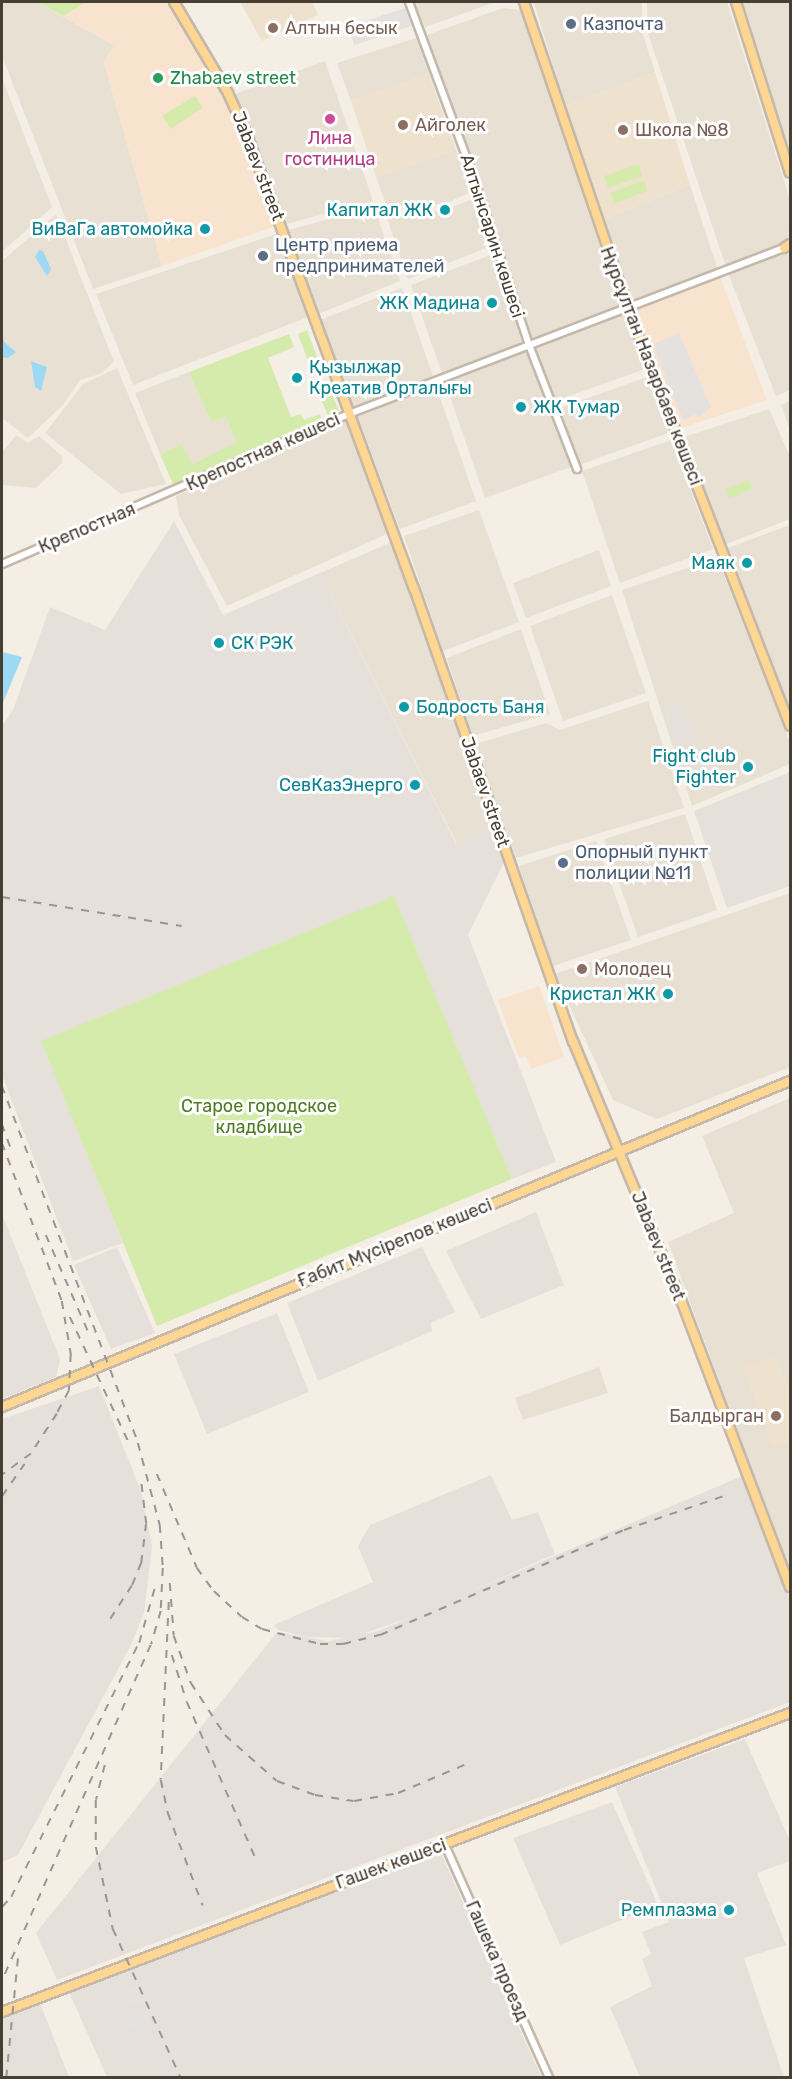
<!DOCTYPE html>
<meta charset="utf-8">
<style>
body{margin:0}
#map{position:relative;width:792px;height:2079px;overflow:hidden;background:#f4eee5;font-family:Rubik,sans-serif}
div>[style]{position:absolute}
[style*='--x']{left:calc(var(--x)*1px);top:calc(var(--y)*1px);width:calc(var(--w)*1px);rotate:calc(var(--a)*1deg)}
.residential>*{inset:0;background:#e8e0d3}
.commercial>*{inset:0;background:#f8e3cf}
.industrial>*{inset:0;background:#e6e0da}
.education>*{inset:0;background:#eee2ce}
.green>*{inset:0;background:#d4ebab}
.parking>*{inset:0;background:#e4e1de}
.round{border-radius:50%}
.water>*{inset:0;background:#9dd9f5}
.roads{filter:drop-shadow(2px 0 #c3b8aa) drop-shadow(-2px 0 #c3b8aa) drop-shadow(0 2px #c3b8aa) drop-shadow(0 -2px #c3b8aa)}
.minor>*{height:6px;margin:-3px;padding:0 3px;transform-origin:3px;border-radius:3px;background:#fff}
.major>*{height:8px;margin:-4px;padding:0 4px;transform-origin:4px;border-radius:4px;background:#ffd793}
.rail>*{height:1.5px;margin-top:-0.75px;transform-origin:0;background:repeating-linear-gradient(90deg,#969696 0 8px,transparent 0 16px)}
.dots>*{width:16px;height:16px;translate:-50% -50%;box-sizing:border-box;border:3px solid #fff;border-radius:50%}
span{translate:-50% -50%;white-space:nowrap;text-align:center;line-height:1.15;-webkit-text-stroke:6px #fff;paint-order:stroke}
.service-label{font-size:18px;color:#4e5e75}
.left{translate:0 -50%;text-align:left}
.education-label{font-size:18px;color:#785e54}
.right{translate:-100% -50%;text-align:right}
.leisure-label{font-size:18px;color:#27864d}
.hotel-label{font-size:18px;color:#b23c85}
.street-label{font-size:18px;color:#473e34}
.culture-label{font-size:18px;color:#0d838f}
.park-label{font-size:18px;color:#4d7d23}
.frame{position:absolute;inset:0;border:3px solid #473e34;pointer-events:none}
</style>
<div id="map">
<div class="residential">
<i style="clip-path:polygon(2px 2px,37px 2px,114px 45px,104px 63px,162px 266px,93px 289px,2px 56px)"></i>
<i style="clip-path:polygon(414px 2px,496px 2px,425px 27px)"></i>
<i style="clip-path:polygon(534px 2px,642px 2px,642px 32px,655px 72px,565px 106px)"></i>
<i style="clip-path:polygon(647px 2px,727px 2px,790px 200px,788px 243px,726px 267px,648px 33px)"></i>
<i style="clip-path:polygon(743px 2px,790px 2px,790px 153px,767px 82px)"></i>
<i style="clip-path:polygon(503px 8px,521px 10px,624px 305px,531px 340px,427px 35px)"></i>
<i style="clip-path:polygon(416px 38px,429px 74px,351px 101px,337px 63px)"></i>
<i style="clip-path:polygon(325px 61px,373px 201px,286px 224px,235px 94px)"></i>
<i style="clip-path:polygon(2px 78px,52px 207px,2px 252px)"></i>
<i style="clip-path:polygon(456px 150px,471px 192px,444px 204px,387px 207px,376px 177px)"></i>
<i style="clip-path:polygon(690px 185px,718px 270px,632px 302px,602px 220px)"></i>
<i style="clip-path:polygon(475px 198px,491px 246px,408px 279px,387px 218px,445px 210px)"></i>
<i style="clip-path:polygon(370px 208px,375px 210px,400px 281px,318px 314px,288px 230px)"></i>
<i style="clip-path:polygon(56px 214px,114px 362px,100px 374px,80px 380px,63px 405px,28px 438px,2px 418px,2px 261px)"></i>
<i style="clip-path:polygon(279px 233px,308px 317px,133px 385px,96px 294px)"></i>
<i style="clip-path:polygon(784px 253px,790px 255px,790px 390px,776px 396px,728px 273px)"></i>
<i style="clip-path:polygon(493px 254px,522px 343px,442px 373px,411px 285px)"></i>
<i style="clip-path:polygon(402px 288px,433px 376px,354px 408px,320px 320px)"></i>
<i style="clip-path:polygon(625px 313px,645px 369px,555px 401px,534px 347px)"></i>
<i style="clip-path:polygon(526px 352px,571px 467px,485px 498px,445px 382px)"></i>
<i style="clip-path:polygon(117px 368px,166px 484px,121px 494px,45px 433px,83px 384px)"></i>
<i style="clip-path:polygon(189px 372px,211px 422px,226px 417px,236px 444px,191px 464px,181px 444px,160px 454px,135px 393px)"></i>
<i style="clip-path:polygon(647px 377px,668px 433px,579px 465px,557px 409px)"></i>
<i style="clip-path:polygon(436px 386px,476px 501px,400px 529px,357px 415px)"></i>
<i style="clip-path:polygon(790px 401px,790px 430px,781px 405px)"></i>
<i style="clip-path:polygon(769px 409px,790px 457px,790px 519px,724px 545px,684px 437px)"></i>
<i style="clip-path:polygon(349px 418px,389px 533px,227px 606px,179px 515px,176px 496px)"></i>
<i style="clip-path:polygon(16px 435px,28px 443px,39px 436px,62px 456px,62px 463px,36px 488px,2px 485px,2px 453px)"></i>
<i style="clip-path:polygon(671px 440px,713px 549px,620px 583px,582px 471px)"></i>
<i style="clip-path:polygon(479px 510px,519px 622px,443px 651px,404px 536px)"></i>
<i style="clip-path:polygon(790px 525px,790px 718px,725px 549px)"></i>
<i style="clip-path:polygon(392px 542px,492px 829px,457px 844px,320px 573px)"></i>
<i style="clip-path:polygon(599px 550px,611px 586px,526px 618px,513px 583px)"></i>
<i style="clip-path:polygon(evenodd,717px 558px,790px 743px,790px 764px,692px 806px,622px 590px,717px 558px,682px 702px,690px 792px,665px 708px,682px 702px)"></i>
<i style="clip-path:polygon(612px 595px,646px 693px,563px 721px,530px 626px)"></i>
<i style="clip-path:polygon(521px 629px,550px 714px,472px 736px,447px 658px)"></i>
<i style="clip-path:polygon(648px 701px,684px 808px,516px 858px,475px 744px,546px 723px,560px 730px)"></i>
<i style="clip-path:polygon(685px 814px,717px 910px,638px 937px,604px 839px)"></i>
<i style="clip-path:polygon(596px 841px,631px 940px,553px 966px,519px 866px)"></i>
<i style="clip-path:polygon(790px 893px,790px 1067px,657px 1119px,613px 1100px,555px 974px)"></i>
<i style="clip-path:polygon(790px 1098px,790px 1574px,668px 1242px,734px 1213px,702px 1136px)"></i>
<i style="clip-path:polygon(599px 1367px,608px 1393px,523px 1420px,515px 1398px)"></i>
</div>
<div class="commercial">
<i style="clip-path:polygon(87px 2px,167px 2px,236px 121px,276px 226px,162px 266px,104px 63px,114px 45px,63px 16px)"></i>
<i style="clip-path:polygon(720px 277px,767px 400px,681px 428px,635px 309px)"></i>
<i style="clip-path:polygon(539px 986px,564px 1057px,531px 1069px,526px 1056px,519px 1058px,498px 1000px)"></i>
</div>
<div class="industrial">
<i style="clip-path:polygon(174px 521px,223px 615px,320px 573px,456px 844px,492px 829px,504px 862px,468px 935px,556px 1162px,512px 1179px,393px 897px,42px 1041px,123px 1243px,73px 1261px,2px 1075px,2px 726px,13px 710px,50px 607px,105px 630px)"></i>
<i style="clip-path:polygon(682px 702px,712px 784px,690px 792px,665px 708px)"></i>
<i style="clip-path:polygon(790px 772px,790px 886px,727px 908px,694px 811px)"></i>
<i style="clip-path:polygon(536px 1212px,564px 1285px,481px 1319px,446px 1251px)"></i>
<i style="clip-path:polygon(2px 1214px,60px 1359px,56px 1377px,2px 1399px)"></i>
<i style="clip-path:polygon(117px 1247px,155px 1333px,111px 1349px,74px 1265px)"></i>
<i style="clip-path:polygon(422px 1247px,455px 1312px,431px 1323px,432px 1331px,318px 1381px,287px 1303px)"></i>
<i style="clip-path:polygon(277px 1313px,309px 1392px,207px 1434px,174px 1354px)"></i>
<i style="clip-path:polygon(99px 1386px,141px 1491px,152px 1546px,144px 1613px,131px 1645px,18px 1855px,2px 1862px,2px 1419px)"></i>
<i style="clip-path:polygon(491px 1475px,512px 1520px,538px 1512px,555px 1554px,417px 1615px,351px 1638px,307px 1637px,278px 1630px,274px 1625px,373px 1582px,358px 1546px,370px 1525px)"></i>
<i style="clip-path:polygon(742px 1476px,790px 1600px,790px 1702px,57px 1980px,36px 1933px,277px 1632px,328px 1641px,378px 1631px)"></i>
<i style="clip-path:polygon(745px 1739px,790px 1841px,790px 1861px,757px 1873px,786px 1945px,744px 1958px,784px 2077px,640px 2077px,610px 2007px,652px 1986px,642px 1959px,651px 1954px,642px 1932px,669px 1922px,615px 1787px)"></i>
<i style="clip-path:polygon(612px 1802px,658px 1905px,560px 1945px,513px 1838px)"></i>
<i style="clip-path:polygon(440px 1851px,541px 2077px,107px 2077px,68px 1990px)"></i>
<i style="clip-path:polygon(40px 2003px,69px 2077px,2px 2077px,2px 2017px)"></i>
</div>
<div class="education">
<i style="clip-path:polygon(240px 2px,312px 2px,318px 15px,262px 41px)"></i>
<i style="clip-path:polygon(655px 72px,690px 185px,602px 220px,565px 106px)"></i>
<i style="clip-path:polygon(429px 74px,456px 150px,376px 177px,351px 101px)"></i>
<i style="clip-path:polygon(776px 1355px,790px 1392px,790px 1441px,773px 1447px,743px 1368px)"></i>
</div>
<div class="green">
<i style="clip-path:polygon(37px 2px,87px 2px,63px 16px)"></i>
<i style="clip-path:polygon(195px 96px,203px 108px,171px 129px,162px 116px)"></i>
<i style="clip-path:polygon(639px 164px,642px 176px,608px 188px,604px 176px)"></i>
<i style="clip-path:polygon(644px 180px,647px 191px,614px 204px,610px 193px)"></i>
<i style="clip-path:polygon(307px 330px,317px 357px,308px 361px,298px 334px)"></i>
<i style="clip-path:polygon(289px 334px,294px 347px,268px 358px,291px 417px,301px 414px,304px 420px,320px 414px,322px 421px,173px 484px,160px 454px,181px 444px,192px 464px,236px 443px,226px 417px,211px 422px,189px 372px)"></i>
<i style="clip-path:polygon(328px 385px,339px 411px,328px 416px,317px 390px)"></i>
<i style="clip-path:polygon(749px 480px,752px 489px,729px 498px,726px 489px)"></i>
<i style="clip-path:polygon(394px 896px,512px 1179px,157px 1326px,41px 1041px)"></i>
</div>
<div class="parking">
<i style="clip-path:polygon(405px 8px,411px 26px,354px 45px,348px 27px)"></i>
<i style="clip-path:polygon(679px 333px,711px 408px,698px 418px,696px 414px,683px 420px,653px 344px)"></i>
<i style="clip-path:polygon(136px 1985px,143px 2002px,113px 2010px,107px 1997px)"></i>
<i class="round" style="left:126px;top:2007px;width:24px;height:24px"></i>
</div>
<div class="water">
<i style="clip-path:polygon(39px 250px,43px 251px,51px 269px,47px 276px,35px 257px)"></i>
<i style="clip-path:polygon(2px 335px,4px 342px,16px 352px,8px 358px,2px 357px)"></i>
<i style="clip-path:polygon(31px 361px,47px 367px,41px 391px,35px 387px)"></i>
<i style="clip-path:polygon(2px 652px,22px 657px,2px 705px)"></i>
</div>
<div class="roads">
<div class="minor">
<i style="--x:409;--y:2;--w:188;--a:69.7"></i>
<i style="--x:474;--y:178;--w:176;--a:71.8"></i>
<i style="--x:529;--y:345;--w:133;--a:68.8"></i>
<i style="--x:2;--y:564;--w:378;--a:-23.4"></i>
<i style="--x:349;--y:414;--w:469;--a:-20.9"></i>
<i style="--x:445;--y:1845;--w:255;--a:65.9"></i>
</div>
<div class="major">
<i style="--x:174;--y:2;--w:106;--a:59.3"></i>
<i style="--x:228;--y:93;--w:46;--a:65.7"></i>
<i style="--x:247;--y:135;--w:483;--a:69.8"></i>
<i style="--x:414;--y:588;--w:480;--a:70.7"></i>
<i style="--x:573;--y:1041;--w:281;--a:67.4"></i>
<i style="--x:681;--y:1300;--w:307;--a:69.2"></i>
<i style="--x:524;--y:2;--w:323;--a:71.2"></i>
<i style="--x:628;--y:308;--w:448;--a:68.8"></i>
<i style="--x:736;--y:2;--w:179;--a:72.5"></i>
<i style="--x:784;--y:248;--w:7;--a:-34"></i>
<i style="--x:2;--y:1407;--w:853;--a:-22.48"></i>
<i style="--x:2;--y:2012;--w:843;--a:-20.78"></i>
</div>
</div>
<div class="rail">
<i style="--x:2;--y:897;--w:182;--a:9.2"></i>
<i style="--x:2;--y:1086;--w:382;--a:69.1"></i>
<i style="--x:138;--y:1443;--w:85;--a:75"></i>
<i style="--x:160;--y:1525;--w:43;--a:86"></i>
<i style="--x:163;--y:1568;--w:43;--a:92.7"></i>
<i style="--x:161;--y:1611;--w:35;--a:106"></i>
<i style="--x:151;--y:1645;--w:368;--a:113.9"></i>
<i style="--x:2;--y:1124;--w:29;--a:70"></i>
<i style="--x:2;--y:1143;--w:169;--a:69.2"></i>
<i style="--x:62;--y:1301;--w:54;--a:80.4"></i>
<i style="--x:71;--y:1354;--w:37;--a:93"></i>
<i style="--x:69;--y:1391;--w:26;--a:118"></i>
<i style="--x:57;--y:1414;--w:48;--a:123"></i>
<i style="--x:31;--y:1454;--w:36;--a:144"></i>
<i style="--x:46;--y:1235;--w:105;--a:66.4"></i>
<i style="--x:70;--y:1317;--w:141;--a:64.9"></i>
<i style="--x:157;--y:1474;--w:102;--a:66.9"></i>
<i style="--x:197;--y:1568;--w:29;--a:54"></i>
<i style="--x:214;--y:1591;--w:38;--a:43"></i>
<i style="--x:242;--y:1617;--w:23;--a:31"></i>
<i style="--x:262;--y:1629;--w:60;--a:14.5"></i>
<i style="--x:320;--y:1644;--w:23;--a:0"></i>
<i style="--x:343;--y:1644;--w:38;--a:-14"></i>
<i style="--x:380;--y:1635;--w:266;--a:-23.3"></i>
<i style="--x:624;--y:1530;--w:112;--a:-18.8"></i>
<i style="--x:2;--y:1496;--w:39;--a:-55"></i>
<i style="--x:170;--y:1583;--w:53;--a:85.7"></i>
<i style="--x:174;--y:1636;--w:50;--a:70.1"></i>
<i style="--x:191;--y:1683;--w:62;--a:56.8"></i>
<i style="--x:225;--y:1735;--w:69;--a:41.5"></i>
<i style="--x:277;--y:1781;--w:40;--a:20.2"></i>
<i style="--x:315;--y:1795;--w:39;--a:9"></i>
<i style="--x:354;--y:1801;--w:45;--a:-10.3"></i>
<i style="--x:398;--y:1793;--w:72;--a:-23"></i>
<i style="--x:169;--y:1602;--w:178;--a:92.6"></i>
<i style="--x:161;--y:1780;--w:34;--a:78"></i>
<i style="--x:168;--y:1813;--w:99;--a:69.4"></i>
<i style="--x:110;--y:1619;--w:40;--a:-57.1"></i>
<i style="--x:132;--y:1585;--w:24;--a:-68"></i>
<i style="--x:141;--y:1563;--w:39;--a:-83"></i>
<i style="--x:146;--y:1524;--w:42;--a:-96.8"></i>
<i style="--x:172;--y:1655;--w:49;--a:72.3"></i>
<i style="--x:187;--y:1702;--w:169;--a:66.3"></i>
<i style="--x:105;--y:1765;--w:36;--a:104"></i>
<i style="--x:96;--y:1800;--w:47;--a:90"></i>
<i style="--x:96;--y:1847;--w:84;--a:78.3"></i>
<i style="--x:113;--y:1929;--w:164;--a:65.5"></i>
<i style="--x:2;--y:1907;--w:13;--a:-48"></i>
<i style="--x:11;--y:1897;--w:284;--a:-63.3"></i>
<i style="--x:139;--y:1643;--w:62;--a:-74.2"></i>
<i style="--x:6;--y:2078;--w:123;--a:-84.4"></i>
</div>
<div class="dots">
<i style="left:571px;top:24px;background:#5c6f8a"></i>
<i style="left:273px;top:28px;background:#8d6e63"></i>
<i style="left:158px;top:78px;background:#2e9e5b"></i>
<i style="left:330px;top:119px;background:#d1479c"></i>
<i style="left:403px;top:125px;background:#8d6e63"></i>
<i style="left:623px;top:130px;background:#8d6e63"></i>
<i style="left:445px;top:210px;background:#0f9aa8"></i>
<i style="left:205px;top:229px;background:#0f9aa8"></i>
<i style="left:263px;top:256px;background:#5c6f8a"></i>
<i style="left:492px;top:303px;background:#0f9aa8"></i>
<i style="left:297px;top:378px;background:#0f9aa8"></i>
<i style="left:521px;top:407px;background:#0f9aa8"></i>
<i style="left:747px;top:563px;background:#0f9aa8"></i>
<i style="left:219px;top:643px;background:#0f9aa8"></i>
<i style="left:404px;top:707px;background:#0f9aa8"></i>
<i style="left:748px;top:767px;background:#0f9aa8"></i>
<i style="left:415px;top:785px;background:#0f9aa8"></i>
<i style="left:563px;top:863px;background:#5c6f8a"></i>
<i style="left:582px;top:969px;background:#8d6e63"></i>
<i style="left:668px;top:994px;background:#0f9aa8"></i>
<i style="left:776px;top:1416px;background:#8d6e63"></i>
<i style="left:729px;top:1910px;background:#0f9aa8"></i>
</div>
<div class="service-label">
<span class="left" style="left:583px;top:24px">Казпочта</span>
<span class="left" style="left:275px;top:256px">Центр приема<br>предпринимателей</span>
<span class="left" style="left:575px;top:863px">Опорный пункт<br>полиции №11</span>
</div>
<div class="education-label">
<span class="left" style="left:285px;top:28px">Алтын бесык</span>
<span class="left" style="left:415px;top:125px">Айголек</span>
<span class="left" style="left:635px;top:130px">Школа №8</span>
<span class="left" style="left:594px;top:969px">Молодец</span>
<span class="right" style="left:764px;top:1416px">Балдырган</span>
</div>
<div class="leisure-label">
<span class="left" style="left:170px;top:78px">Zhabaev street</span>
</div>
<div class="hotel-label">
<span style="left:330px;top:149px">Лина<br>гостиница</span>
</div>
<div class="street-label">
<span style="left:258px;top:166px;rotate:69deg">Jabaev street</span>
<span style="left:492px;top:236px;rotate:72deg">Алтынсарин көшесі</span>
<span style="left:651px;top:366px;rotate:69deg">Нұрсұлтан Назарбаев көшесі</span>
<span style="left:263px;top:452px;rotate:-24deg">Крепостная көшесі</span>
<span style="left:87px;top:528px;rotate:-23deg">Крепостная</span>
<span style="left:485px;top:792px;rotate:71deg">Jabaev street</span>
<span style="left:395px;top:1243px;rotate:-22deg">Ғабит Мүсірепов көшесі</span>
<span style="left:658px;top:1246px;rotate:68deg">Jabaev street</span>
<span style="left:391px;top:1864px;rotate:-20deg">Гашек көшесі</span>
<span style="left:497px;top:1961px;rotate:66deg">Гашека проезд</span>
</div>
<div class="culture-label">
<span class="right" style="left:433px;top:210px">Капитал ЖК</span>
<span class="right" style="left:193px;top:229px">ВиВаГа автомойка</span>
<span class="right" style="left:480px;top:303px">ЖК Мадина</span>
<span class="left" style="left:309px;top:378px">Қызылжар<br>Креатив Орталығы</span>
<span class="left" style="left:533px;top:407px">ЖК Тумар</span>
<span class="right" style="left:735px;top:563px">Маяк</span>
<span class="left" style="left:231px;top:643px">СК РЭК</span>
<span class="left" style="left:416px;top:707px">Бодрость Баня</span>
<span class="right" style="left:736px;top:767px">Fight club<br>Fighter</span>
<span class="right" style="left:403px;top:785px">СевКазЭнерго</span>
<span class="right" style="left:656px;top:994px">Кристал ЖК</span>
<span class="right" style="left:717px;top:1910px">Ремплазма</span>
</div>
<div class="park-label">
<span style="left:259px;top:1117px">Старое городское<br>кладбище</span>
</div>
<div class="frame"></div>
</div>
